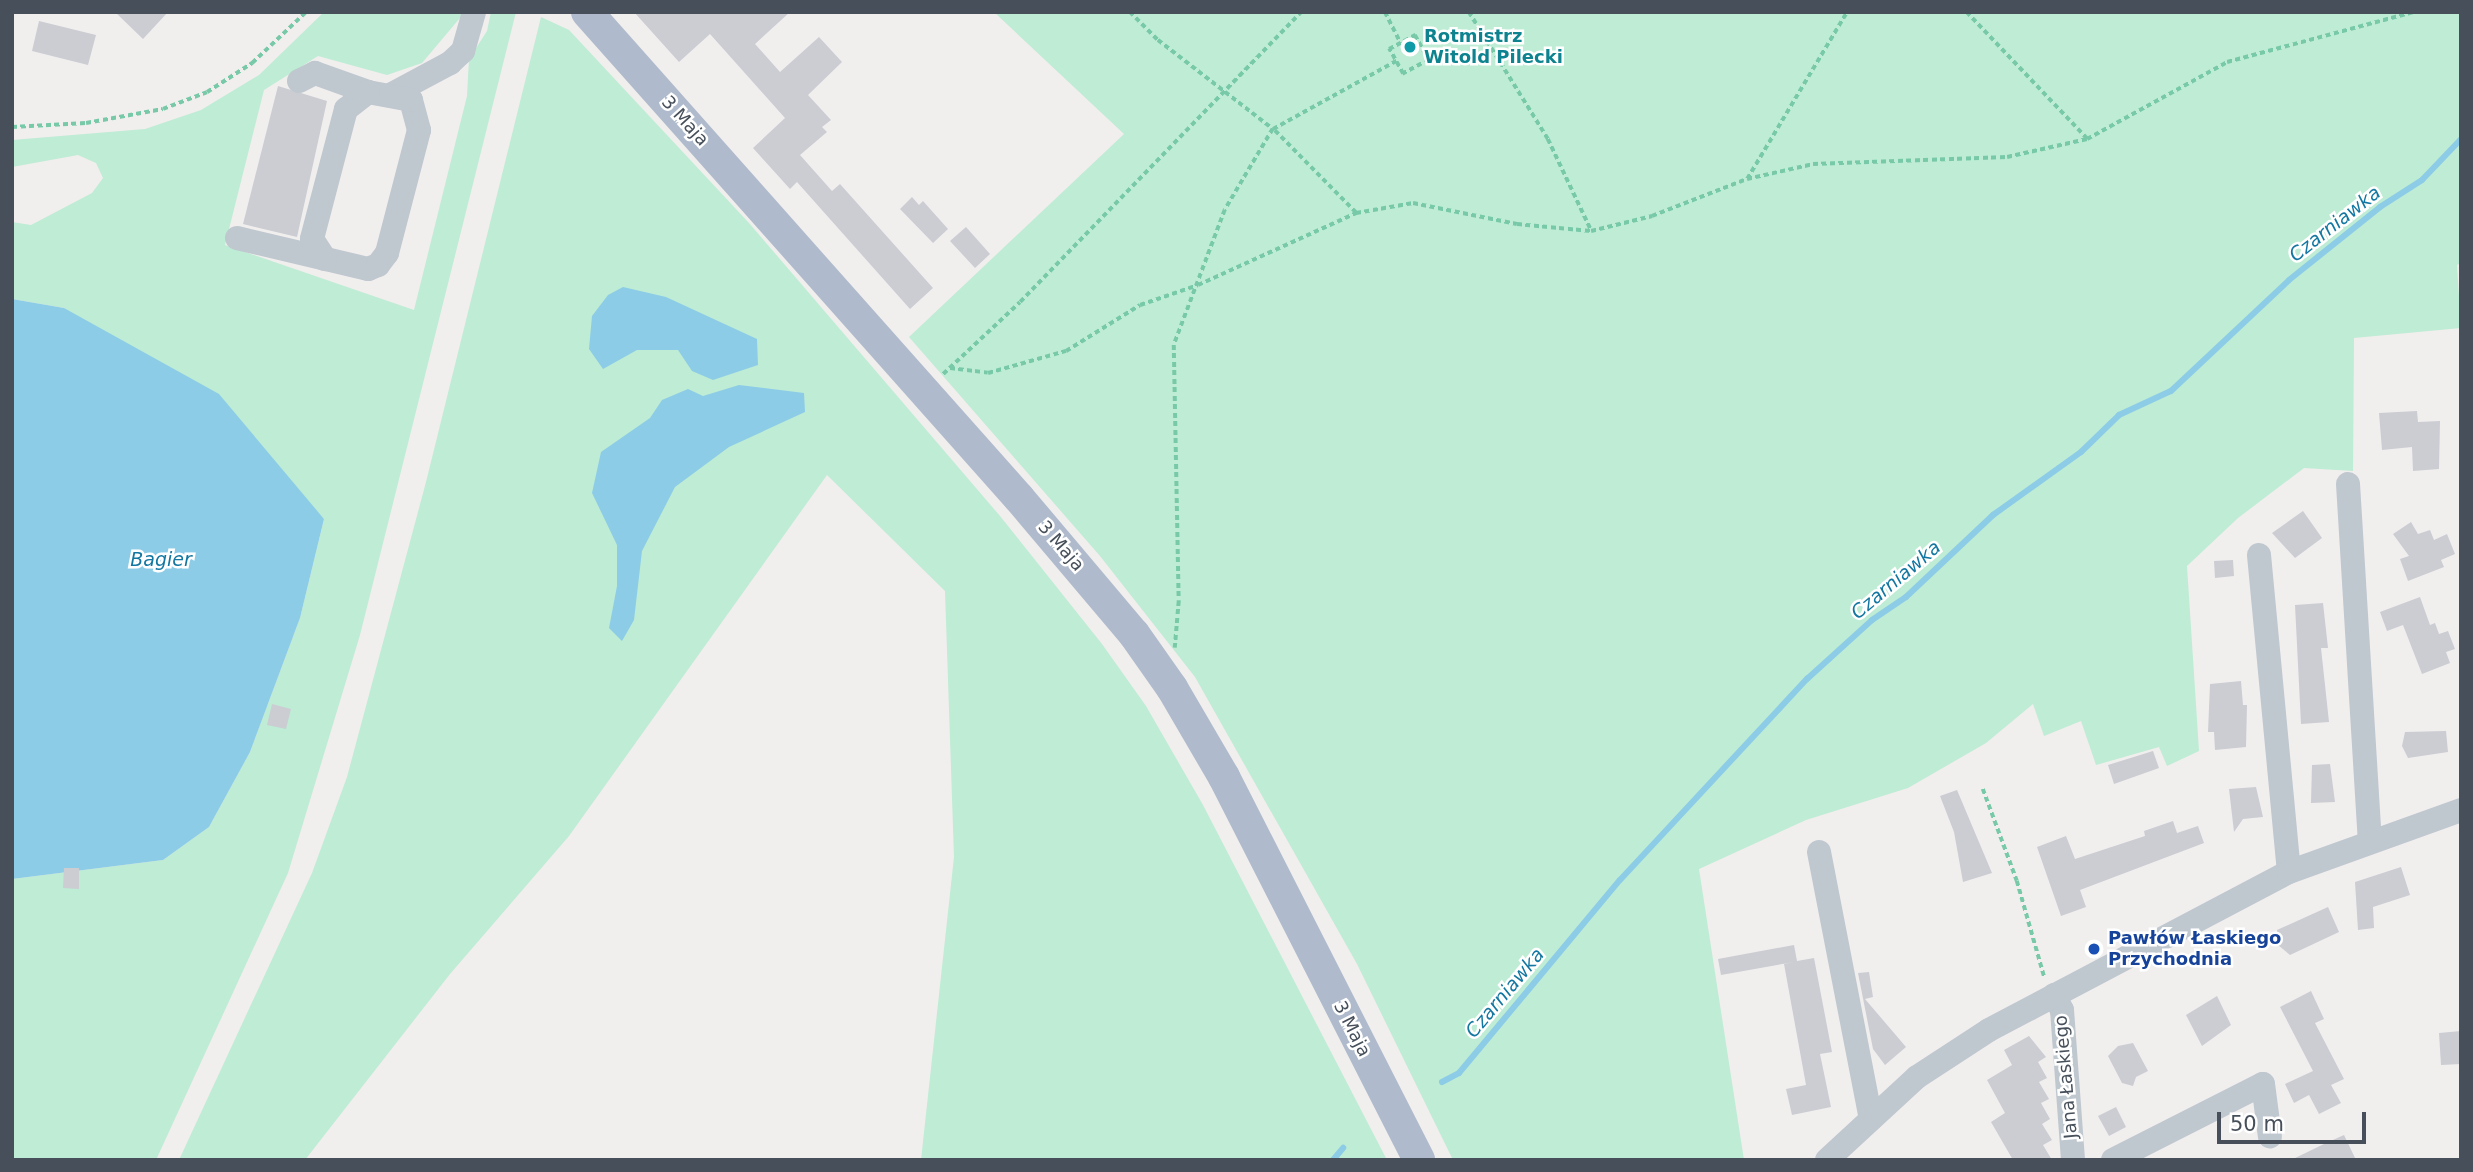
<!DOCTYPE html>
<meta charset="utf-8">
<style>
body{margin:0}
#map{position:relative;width:2473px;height:1172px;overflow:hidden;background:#f1eeee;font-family:"DejaVu Sans",sans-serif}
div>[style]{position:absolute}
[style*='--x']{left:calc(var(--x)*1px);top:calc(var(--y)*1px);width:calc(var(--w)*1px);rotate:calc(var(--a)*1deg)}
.green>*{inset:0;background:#beecd4}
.water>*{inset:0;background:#8dcce7}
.stream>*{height:6px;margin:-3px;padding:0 3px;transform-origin:3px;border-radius:3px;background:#8dcce7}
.building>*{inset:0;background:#cbcdd3}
.path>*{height:3.5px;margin-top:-1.75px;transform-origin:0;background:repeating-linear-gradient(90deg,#78c9a8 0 5px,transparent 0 8.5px)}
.minor>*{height:24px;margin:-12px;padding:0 12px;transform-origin:12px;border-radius:12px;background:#bfc7cf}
.major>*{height:32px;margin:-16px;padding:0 16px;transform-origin:16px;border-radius:16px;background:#afbbcc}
.dots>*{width:19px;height:19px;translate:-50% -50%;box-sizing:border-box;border:4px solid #fff;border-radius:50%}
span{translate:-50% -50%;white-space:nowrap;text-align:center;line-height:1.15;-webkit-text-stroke:5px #fff;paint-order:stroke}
.culture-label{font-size:18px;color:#0d838f;font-weight:700}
.left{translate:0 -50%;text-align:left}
.street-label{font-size:18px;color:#47505a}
.transit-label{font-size:18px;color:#164399;font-weight:700}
.water-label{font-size:19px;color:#1377a1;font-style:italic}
.frame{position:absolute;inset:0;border:14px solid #47505a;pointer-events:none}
.scale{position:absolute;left:2217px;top:1112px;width:149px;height:32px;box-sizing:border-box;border:4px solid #47505a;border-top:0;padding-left:9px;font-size:21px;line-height:24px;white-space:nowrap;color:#47505a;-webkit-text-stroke:5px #fff;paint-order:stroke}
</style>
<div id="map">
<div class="green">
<i style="clip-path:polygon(324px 12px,465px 12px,422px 63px,387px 75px,318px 56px,264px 90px,225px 245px,414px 310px,467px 96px,469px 59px,487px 31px,491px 12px,516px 12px,360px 635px,288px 873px,156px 1160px,12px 1160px,12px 879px,163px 860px,209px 827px,250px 752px,300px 618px,324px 519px,296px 489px,64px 308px,12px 299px,12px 222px,31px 225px,92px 193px,103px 178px,96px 163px,78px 155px,12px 167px,12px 140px,145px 129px,201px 110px,259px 75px)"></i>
<i style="clip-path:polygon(994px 12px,2461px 12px,2461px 263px,2457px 265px,2461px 328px,2354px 338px,2353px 471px,2304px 468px,2238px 518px,2187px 566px,2199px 751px,2167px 766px,2159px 747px,2096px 765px,2081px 721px,2044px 736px,2033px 704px,1986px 743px,1908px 788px,1806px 820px,1699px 869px,1744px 1160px,1453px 1160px,1357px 964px,1195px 677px,1100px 556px,909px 337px,1124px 134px)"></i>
<i style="clip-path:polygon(541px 17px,569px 30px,749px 223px,1000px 516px,1102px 644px,1146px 706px,1203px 805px,1387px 1160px,921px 1160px,954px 857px,945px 591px,827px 475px,569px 836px,450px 974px,305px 1160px,179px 1160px,312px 873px,347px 777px,426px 482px)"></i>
</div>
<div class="water">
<i style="clip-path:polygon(623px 287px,666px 297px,757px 339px,758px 365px,713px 380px,692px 371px,678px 350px,637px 350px,603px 369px,589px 349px,592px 316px,608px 295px)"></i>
<i style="clip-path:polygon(12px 299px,64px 308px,219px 394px,324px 519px,300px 618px,250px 752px,209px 827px,163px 860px,12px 879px)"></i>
<i style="clip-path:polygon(739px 385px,804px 393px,805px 412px,729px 447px,675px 487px,642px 551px,634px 620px,622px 641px,609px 628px,617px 586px,617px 545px,592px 493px,601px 452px,650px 418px,662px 400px,688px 389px,703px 396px)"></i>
</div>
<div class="stream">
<i style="--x:1442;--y:1082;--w:19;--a:-28"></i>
<i style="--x:1459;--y:1073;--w:251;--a:-50.2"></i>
<i style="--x:1620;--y:880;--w:275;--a:-47.1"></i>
<i style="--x:1807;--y:679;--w:88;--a:-42.2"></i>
<i style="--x:1872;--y:620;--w:41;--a:-34.1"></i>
<i style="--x:1906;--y:597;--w:120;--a:-43.3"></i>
<i style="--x:1993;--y:515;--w:108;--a:-35.6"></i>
<i style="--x:2081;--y:452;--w:53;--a:-44.2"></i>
<i style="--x:2119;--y:415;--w:57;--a:-24.8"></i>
<i style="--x:2171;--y:391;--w:162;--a:-43.2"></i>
<i style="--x:2289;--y:280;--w:117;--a:-38.7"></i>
<i style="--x:2380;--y:207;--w:50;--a:-32.7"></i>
<i style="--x:2422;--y:180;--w:57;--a:-46.4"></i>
<i style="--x:1333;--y:1160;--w:16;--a:-50"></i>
</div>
<div class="building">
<i style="clip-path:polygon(115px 12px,168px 12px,143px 39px)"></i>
<i style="clip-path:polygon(634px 12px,790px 12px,755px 44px,780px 72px,819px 37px,842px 62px,808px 95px,831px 120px,822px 127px,827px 132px,800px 155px,832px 191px,840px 184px,933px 288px,910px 309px,797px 182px,790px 189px,753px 148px,785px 118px,710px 34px,679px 62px)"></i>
<i style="clip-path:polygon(39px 21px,96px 35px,88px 65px,32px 51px)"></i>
<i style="clip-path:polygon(278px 86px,327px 101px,297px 237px,243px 224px)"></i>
<i style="clip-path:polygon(912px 197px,919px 205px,923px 201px,948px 229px,933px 243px,900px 209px)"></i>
<i style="clip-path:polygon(966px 227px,990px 254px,975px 268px,950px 241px)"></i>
<i style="clip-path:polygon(2417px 411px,2418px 422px,2440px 421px,2439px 469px,2413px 471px,2412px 447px,2382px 450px,2379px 413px)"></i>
<i style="clip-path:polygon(2303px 511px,2322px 538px,2295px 558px,2272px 533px)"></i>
<i style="clip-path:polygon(2411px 522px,2418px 534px,2430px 530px,2434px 540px,2447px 534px,2455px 554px,2441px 560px,2444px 567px,2408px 581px,2400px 559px,2409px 556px,2393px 534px)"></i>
<i style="clip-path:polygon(2233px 560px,2234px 576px,2215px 578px,2214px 561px)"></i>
<i style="clip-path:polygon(2420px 597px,2430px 625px,2435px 623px,2439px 634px,2448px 631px,2455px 649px,2446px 652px,2450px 663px,2422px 674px,2403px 625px,2387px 631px,2380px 612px)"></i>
<i style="clip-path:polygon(2323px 603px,2328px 648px,2321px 648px,2329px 722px,2301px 724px,2295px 605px)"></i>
<i style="clip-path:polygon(2241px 681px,2243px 705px,2247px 705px,2246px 747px,2215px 750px,2214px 732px,2208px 732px,2210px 684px)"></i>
<i style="clip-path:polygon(272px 704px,291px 709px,286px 729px,267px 725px)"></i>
<i style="clip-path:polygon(2446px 731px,2448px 752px,2408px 758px,2402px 746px,2405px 732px)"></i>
<i style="clip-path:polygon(2153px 751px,2159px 768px,2114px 784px,2108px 765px)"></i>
<i style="clip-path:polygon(2330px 764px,2335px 802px,2311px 803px,2312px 765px)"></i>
<i style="clip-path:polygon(2256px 787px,2263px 817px,2243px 819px,2234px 832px,2229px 789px)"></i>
<i style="clip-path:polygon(1957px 790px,1992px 873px,1963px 882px,1954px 832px,1940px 796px)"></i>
<i style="clip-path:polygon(2173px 821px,2177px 833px,2198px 826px,2204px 843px,2080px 890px,2086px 907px,2061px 916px,2037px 847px,2066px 836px,2075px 859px,2145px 836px,2144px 831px)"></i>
<i style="clip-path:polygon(2401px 867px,2410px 895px,2373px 907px,2374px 928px,2358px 930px,2355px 882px)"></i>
<i style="clip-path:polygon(64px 868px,79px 868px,79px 889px,63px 888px)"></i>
<i style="clip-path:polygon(2328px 907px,2339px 932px,2290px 955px,2278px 945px,2277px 930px)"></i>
<i style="clip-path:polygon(1794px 945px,1797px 961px,1814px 958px,1832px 1052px,1820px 1054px,1831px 1107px,1792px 1115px,1786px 1089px,1806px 1085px,1784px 964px,1794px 962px,1721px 975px,1718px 959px)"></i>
<i style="clip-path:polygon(1869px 972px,1873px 997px,1865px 999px,1906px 1047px,1885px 1065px,1873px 1049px,1858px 973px)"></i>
<i style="clip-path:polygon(2311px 991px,2324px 1019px,2315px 1023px,2344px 1079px,2331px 1085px,2341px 1103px,2319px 1114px,2309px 1095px,2294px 1103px,2285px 1084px,2313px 1071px,2280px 1007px)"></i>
<i style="clip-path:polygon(2217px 996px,2231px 1025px,2202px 1046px,2186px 1015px)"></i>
<i style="clip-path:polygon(2461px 1031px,2461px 1064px,2441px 1065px,2439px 1033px)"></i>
<i style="clip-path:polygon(2029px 1036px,2046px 1057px,2038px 1062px,2047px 1078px,2039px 1082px,2049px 1099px,2041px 1103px,2050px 1119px,2042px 1124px,2052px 1140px,2043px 1145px,2052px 1160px,2013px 1160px,1991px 1122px,2005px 1113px,1987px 1080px,2012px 1065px,2004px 1050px)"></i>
<i style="clip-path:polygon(2133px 1043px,2148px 1071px,2136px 1077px,2133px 1086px,2122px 1083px,2108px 1056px,2118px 1046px)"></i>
<i style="clip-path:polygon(2116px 1107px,2126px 1127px,2109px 1136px,2098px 1116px)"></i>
<i style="clip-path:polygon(2344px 1135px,2356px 1160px,2291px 1160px,2324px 1144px)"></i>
</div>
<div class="path">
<i style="--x:1130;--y:12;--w:40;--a:45"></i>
<i style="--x:1158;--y:40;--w:145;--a:37.7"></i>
<i style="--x:1273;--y:129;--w:94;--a:120.7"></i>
<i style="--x:1225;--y:210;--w:144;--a:110.7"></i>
<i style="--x:1174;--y:345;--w:256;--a:88.9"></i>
<i style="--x:1179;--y:601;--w:47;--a:94.9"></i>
<i style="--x:1385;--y:12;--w:35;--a:63"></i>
<i style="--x:1469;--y:12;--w:150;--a:58.1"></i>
<i style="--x:1548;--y:139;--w:101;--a:64.7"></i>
<i style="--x:1415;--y:35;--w:29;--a:61"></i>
<i style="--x:1429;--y:60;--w:30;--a:152"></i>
<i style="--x:1403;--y:74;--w:29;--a:-119"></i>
<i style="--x:1389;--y:49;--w:30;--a:-28"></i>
<i style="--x:12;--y:127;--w:74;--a:-3.1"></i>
<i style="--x:86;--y:123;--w:78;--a:-10.3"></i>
<i style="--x:163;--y:109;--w:47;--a:-21.1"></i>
<i style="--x:207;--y:92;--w:54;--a:-32.8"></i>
<i style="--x:252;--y:63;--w:74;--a:-43.4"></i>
<i style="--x:2087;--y:139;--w:160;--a:-28.8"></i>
<i style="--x:2227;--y:62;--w:193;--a:-15"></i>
<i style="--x:1747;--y:179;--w:195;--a:-59.1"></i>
<i style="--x:1356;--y:213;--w:58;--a:-10"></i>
<i style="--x:1413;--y:203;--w:106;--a:11.4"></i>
<i style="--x:1517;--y:224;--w:74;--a:5.4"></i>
<i style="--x:1591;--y:231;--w:63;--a:-13.8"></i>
<i style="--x:1652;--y:216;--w:102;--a:-21.3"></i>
<i style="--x:1747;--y:179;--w:68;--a:-12.8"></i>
<i style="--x:1813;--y:164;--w:194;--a:-2.1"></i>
<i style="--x:2007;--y:157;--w:82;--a:-12.7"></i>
<i style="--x:2087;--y:139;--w:175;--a:-133.6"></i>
<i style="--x:950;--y:368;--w:38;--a:7"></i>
<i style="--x:988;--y:373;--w:81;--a:-15.8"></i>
<i style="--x:1066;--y:351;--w:87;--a:-31.9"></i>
<i style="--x:1140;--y:305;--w:61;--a:-19"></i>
<i style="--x:1198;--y:285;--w:174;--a:-24.5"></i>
<i style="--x:1356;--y:213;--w:118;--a:-134.7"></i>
<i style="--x:1273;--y:129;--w:141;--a:-28.9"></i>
<i style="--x:943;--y:374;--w:105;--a:-43.1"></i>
<i style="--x:1020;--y:302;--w:404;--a:-45.9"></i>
<i style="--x:1983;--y:789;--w:98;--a:69.7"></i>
<i style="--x:2017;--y:881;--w:99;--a:74.1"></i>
</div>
<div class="minor">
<i style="--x:299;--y:81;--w:18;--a:-27"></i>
<i style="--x:315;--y:73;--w:56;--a:19.7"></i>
<i style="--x:392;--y:94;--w:66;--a:-28.1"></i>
<i style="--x:450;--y:63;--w:18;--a:-43"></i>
<i style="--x:463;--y:51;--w:41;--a:-74.2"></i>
<i style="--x:237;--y:238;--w:135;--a:13.3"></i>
<i style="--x:368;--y:269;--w:11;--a:-22"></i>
<i style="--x:378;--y:265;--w:15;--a:-53"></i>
<i style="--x:387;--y:253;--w:127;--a:-75.4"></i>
<i style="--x:419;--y:130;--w:31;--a:-105"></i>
<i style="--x:411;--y:100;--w:44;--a:-169.5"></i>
<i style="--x:368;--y:92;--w:28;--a:142"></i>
<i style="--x:346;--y:109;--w:134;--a:104.7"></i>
<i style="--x:312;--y:239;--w:24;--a:57"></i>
<i style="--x:2348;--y:484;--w:357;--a:86.5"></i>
<i style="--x:2259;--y:555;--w:318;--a:84.6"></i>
<i style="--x:1819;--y:852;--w:272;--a:79"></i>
<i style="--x:2054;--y:995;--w:17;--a:62"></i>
<i style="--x:2062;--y:1010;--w:150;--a:85.8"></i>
<i style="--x:1827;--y:1160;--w:122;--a:-42.7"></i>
<i style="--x:1917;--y:1077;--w:86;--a:-33.1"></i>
<i style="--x:1989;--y:1030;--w:339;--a:-27.8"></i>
<i style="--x:2289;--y:872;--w:183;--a:-19.8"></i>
<i style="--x:2113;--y:1160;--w:168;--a:-26.9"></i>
<i style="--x:2263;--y:1084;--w:53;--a:82.5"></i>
</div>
<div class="major">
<i style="--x:587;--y:12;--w:650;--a:48.37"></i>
<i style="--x:1019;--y:498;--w:178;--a:49.8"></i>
<i style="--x:1134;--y:634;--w:66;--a:54.9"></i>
<i style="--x:1172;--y:688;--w:103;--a:59.7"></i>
<i style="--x:1224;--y:777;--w:430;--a:63"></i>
</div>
<div class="dots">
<i style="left:1410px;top:47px;background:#0f9aa8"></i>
<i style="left:2094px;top:949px;background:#1a4fb4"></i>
</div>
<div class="culture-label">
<span class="left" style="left:1424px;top:47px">Rotmistrz<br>Witold Pilecki</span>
</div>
<div class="street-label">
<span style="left:685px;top:121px;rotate:48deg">3 Maja</span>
<span style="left:1061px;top:546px;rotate:49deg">3 Maja</span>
<span style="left:1352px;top:1029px;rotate:63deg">3 Maja</span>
<span style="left:2066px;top:1077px;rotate:-95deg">Jana Łaskiego</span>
</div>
<div class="transit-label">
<span class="left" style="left:2108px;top:949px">Pawłów Łaskiego<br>Przychodnia</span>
</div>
<div class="water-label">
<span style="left:2335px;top:224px;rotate:-38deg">Czarniawka</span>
<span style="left:161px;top:560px">Bagier</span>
<span style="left:1896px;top:580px;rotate:-40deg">Czarniawka</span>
<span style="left:1505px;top:993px;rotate:-50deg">Czarniawka</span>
</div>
<div class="frame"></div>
<div class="scale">50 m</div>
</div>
